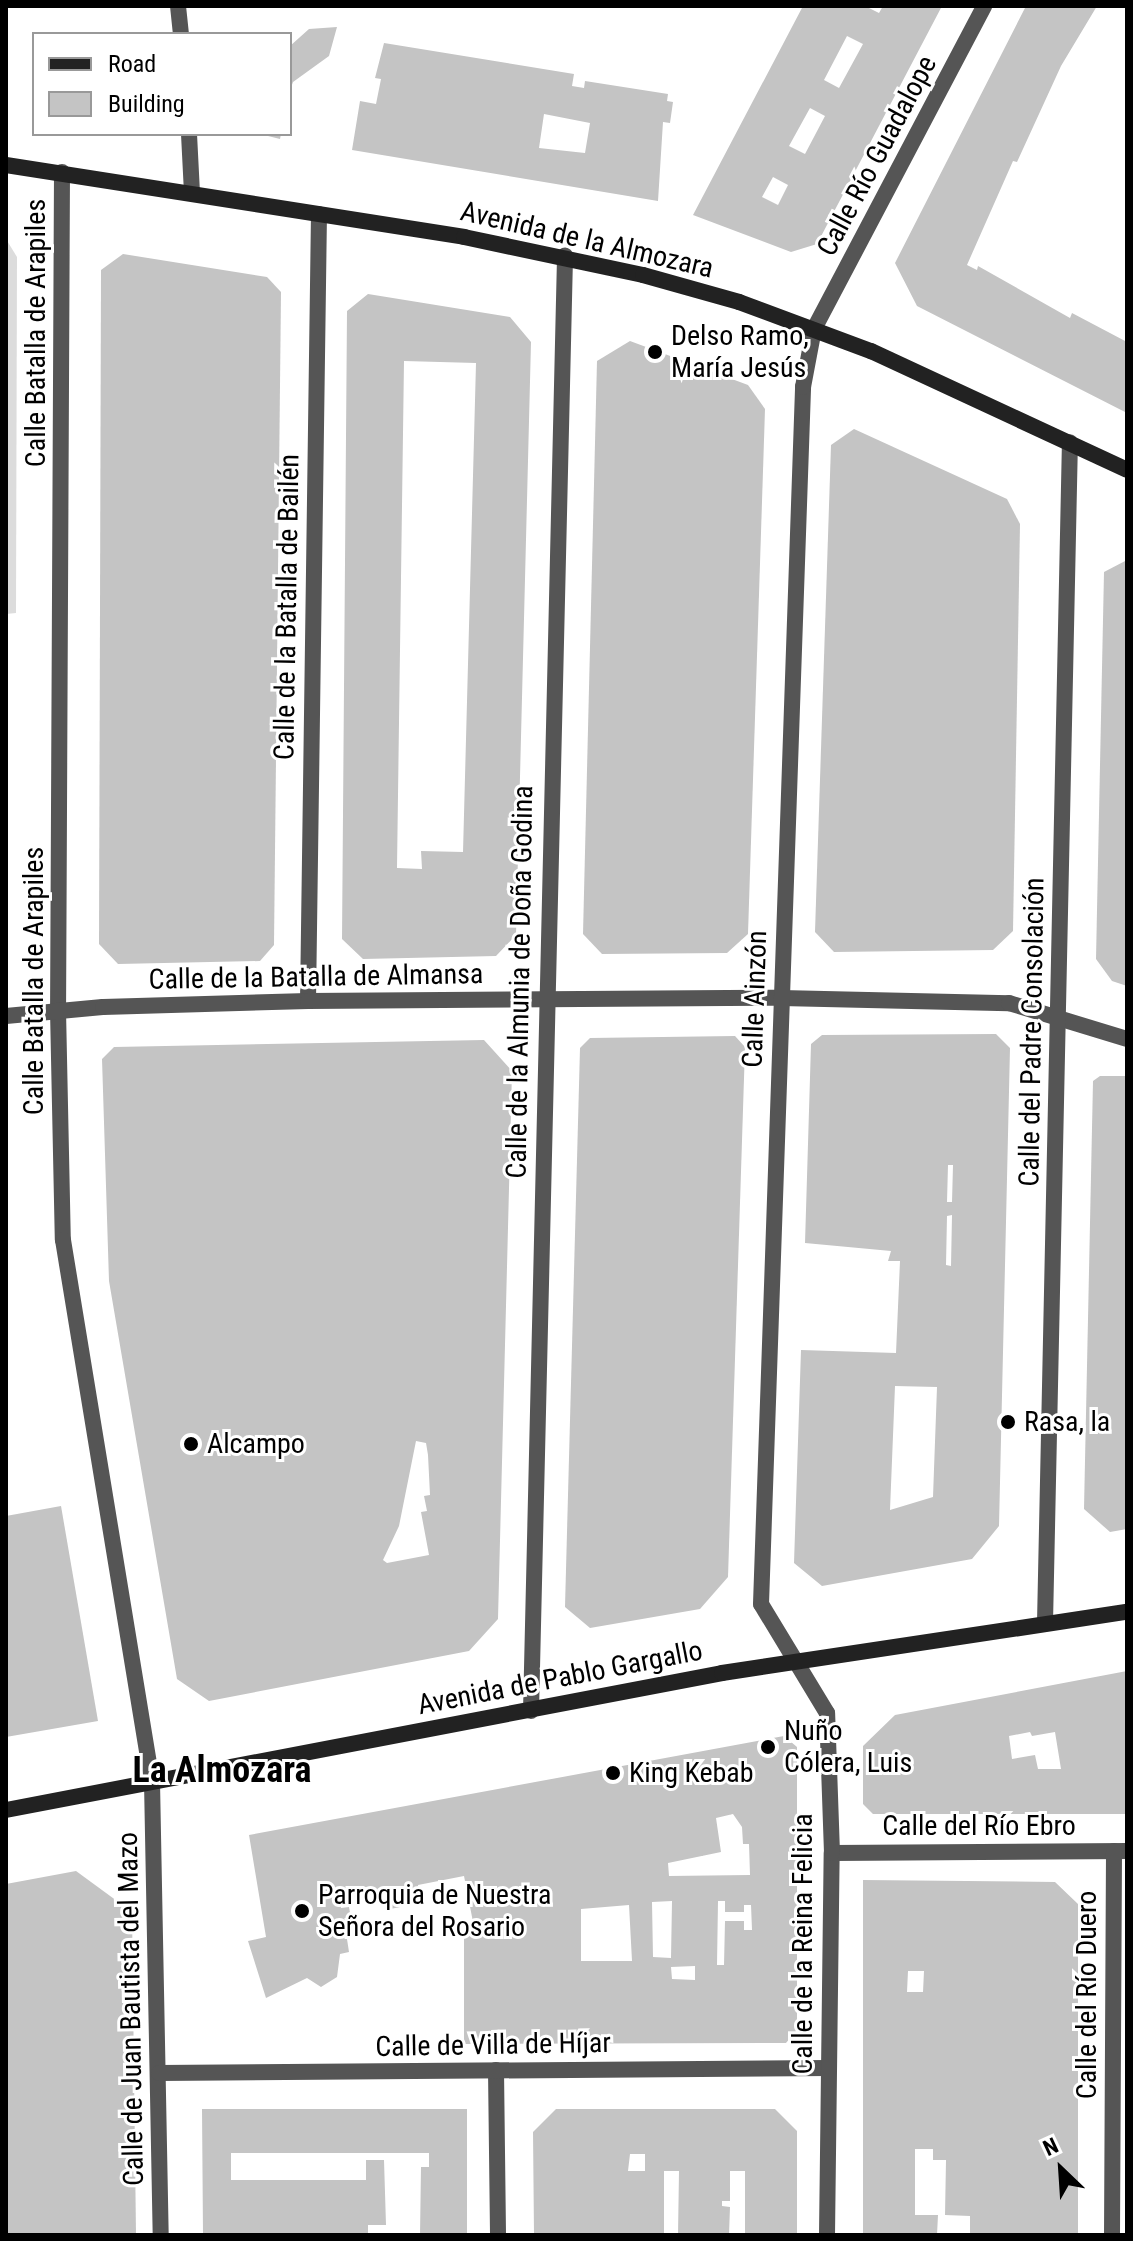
<!DOCTYPE html>
<meta charset="utf-8">
<style>
body{margin:0}
#map{position:relative;width:1133px;height:2241px;overflow:hidden;background:#fff;font-family:"Roboto Condensed",sans-serif}
div>[style]{position:absolute}
[style*='--x']{left:calc(var(--x)*1px);top:calc(var(--y)*1px);width:calc(var(--w)*1px);rotate:calc(var(--a)*1deg)}
.green>*{inset:0;background:#dcdcdc}
.building>*{inset:0;background:#c4c4c4}
.lane>*{height:16px;margin:-8px;padding:0 8px;transform-origin:8px;border-radius:8px;background:#555}
.street>*{height:16px;margin:-8px;padding:0 8px;transform-origin:8px;border-radius:8px;background:#555}
.secondary>*{height:16px;margin:-8px;padding:0 8px;transform-origin:8px;border-radius:8px;background:#222}
.dots>*{width:22px;height:22px;translate:-50% -50%;box-sizing:border-box;border:4px solid #fff;border-radius:50%}
span{translate:-50% -50%;white-space:nowrap;text-align:center;line-height:1.15;-webkit-text-stroke:6px #fff;paint-order:stroke}
.street-label{font-size:28px;color:#000}
.poi-label{font-size:28px;color:#000}
.left{translate:0 -50%;text-align:left}
.district-label{font-size:36px;color:#000;font-weight:700}
.frame{position:absolute;inset:0;border:8px solid #000;pointer-events:none}
.legend{position:absolute;left:32px;top:32px;width:260px;height:104px;box-sizing:border-box;background:#fff;border:2px solid #999;margin:0;padding:10px 14px;list-style:none;font-size:24px;color:#000}
.legend li{display:flex;align-items:center;gap:16px;height:40px}
.legend b{width:40px;border:2px solid #999}
.north{position:absolute;left:1021px;top:2129px;width:80px;height:80px;-webkit-text-stroke:6px #fff;paint-order:stroke;rotate:335deg;font-size:22px;font-weight:700;line-height:32px;text-align:center;color:#000}
.north::after{content:'';display:block;margin:auto;width:28px;height:36px;background:#000;clip-path:polygon(50% 0,100% 100%,50% 72%,0 100%)}
</style>
<div id="map">
<div class="green">
<i style="clip-path:polygon(6px 239px,17px 257px,16px 613px,6px 614px)"></i>
</div>
<div class="building">
<i style="clip-path:polygon(evenodd,803px 6px,865px 6px,879px 13px,883px 6px,942px 6px,817px 244px,791px 252px,693px 215px,803px 6px,847px 36px,863px 44px,839px 88px,824px 80px,847px 36px,803px 6px,810px 108px,825px 116px,805px 154px,789px 146px,810px 108px,803px 6px,773px 177px,788px 185px,778px 205px,762px 197px,773px 177px)"></i>
<i style="clip-path:polygon(1026px 6px,1097px 6px,1061px 66px,1017px 162px,1013px 161px,967px 265px,977px 270px,978px 266px,1070px 318px,1072px 313px,1127px 342px,1127px 413px,917px 306px,895px 263px)"></i>
<i style="clip-path:polygon(337px 27px,329px 56px,293px 82px,290px 90px,290px 46px,309px 29px)"></i>
<i style="clip-path:polygon(evenodd,384px 43px,574px 74px,572px 86px,584px 88px,585px 81px,668px 94px,667px 101px,673px 102px,670px 123px,663px 122px,658px 201px,352px 150px,360px 101px,376px 104px,381px 79px,375px 78px,384px 43px,544px 114px,590px 123px,585px 153px,539px 148px,544px 114px)"></i>
<i style="clip-path:polygon(260px 134px,281px 134px,280px 139px)"></i>
<i style="clip-path:polygon(123px 254px,267px 277px,281px 292px,274px 945px,260px 961px,118px 964px,99px 944px,101px 270px)"></i>
<i style="clip-path:polygon(evenodd,368px 294px,510px 317px,531px 342px,516px 935px,496px 956px,363px 959px,342px 939px,347px 311px,368px 294px,404px 361px,476px 363px,463px 852px,421px 851px,422px 869px,397px 868px,404px 361px)"></i>
<i style="clip-path:polygon(630px 341px,748px 385px,765px 409px,748px 934px,727px 953px,602px 954px,583px 934px,597px 361px)"></i>
<i style="clip-path:polygon(854px 429px,1007px 499px,1020px 524px,1013px 931px,993px 950px,834px 952px,815px 932px,831px 445px)"></i>
<i style="clip-path:polygon(1127px 560px,1127px 986px,1112px 981px,1096px 959px,1104px 572px)"></i>
<i style="clip-path:polygon(evenodd,996px 1034px,1010px 1048px,999px 1526px,972px 1559px,822px 1586px,794px 1563px,801px 1350px,896px 1353px,900px 1261px,888px 1261px,891px 1251px,805px 1243px,811px 1044px,822px 1035px,996px 1034px,948px 1165px,953px 1165px,952px 1202px,947px 1202px,948px 1165px,996px 1034px,952px 1215px,951px 1266px,946px 1265px,947px 1216px,952px 1215px,996px 1034px,895px 1386px,937px 1387px,934px 1469px,933px 1497px,890px 1510px,895px 1386px)"></i>
<i style="clip-path:polygon(735px 1036px,745px 1047px,728px 1577px,700px 1609px,590px 1628px,565px 1607px,580px 1048px,590px 1038px)"></i>
<i style="clip-path:polygon(evenodd,484px 1040px,512px 1071px,498px 1619px,469px 1651px,209px 1701px,177px 1679px,109px 1281px,102px 1059px,114px 1047px,484px 1040px,416px 1441px,426px 1443px,428px 1455px,430px 1495px,424px 1496px,427px 1511px,421px 1512px,429px 1555px,387px 1563px,383px 1560px,399px 1526px,416px 1441px)"></i>
<i style="clip-path:polygon(1100px 1076px,1127px 1076px,1127px 1529px,1110px 1532px,1084px 1509px,1093px 1081px)"></i>
<i style="clip-path:polygon(61px 1506px,98px 1721px,6px 1737px,6px 1516px)"></i>
<i style="clip-path:polygon(evenodd,1127px 1671px,1127px 1814px,873px 1814px,863px 1804px,863px 1746px,895px 1715px,1127px 1671px,1030px 1732px,1032px 1736px,1055px 1732px,1061px 1769px,1038px 1769px,1035px 1755px,1012px 1759px,1009px 1736px,1030px 1732px)"></i>
<i style="clip-path:polygon(evenodd,784px 1736px,797px 1747px,797px 2030px,786px 2043px,464px 2044px,464px 1924px,473px 1922px,464px 1876px,418px 1885px,421px 1903px,390px 1909px,386px 1891px,340px 1901px,341px 1908px,349px 1907px,352px 1924px,345px 1926px,349px 1952px,340px 1954px,337px 1977px,321px 1987px,307px 1978px,266px 1998px,248px 1941px,266px 1937px,249px 1835px,784px 1736px,733px 1814px,742px 1827px,743px 1844px,749px 1844px,750px 1875px,669px 1876px,668px 1863px,721px 1852px,716px 1818px,733px 1814px,784px 1736px,672px 1901px,671px 1958px,653px 1957px,652px 1902px,672px 1901px,784px 1736px,718px 1901px,725px 1901px,725px 1912px,744px 1912px,744px 1905px,751px 1905px,752px 1930px,744px 1930px,744px 1921px,725px 1921px,724px 1965px,717px 1965px,718px 1901px,784px 1736px,629px 1905px,632px 1961px,581px 1961px,581px 1909px,629px 1905px,784px 1736px,695px 1966px,695px 1980px,672px 1979px,671px 1967px,695px 1966px)"></i>
<i style="clip-path:polygon(76px 1871px,132px 1912px,136px 2235px,6px 2235px,6px 1884px)"></i>
<i style="clip-path:polygon(evenodd,863px 1880px,1055px 1882px,1078px 1904px,1078px 2235px,970px 2235px,970px 2216px,945px 2215px,946px 2160px,933px 2160px,933px 2149px,915px 2149px,915px 2215px,938px 2215px,937px 2235px,863px 2235px,863px 1880px,908px 1971px,924px 1971px,923px 1992px,907px 1992px,908px 1971px)"></i>
<i style="clip-path:polygon(202px 2109px,467px 2109px,467px 2235px,420px 2235px,421px 2167px,429px 2167px,429px 2153px,231px 2153px,231px 2180px,366px 2180px,366px 2160px,384px 2160px,386px 2225px,368px 2225px,368px 2235px,203px 2235px)"></i>
<i style="clip-path:polygon(evenodd,556px 2109px,775px 2109px,797px 2131px,797px 2235px,745px 2235px,745px 2171px,730px 2171px,730px 2201px,722px 2201px,722px 2206px,730px 2207px,729px 2235px,678px 2235px,679px 2171px,664px 2171px,664px 2235px,534px 2235px,533px 2132px,556px 2109px,630px 2154px,645px 2154px,645px 2171px,628px 2171px,630px 2154px)"></i>
</div>
<div class="lane">
<i style="--x:178;--y:6;--w:28;--a:84"></i>
<i style="--x:189;--y:134;--w:59;--a:87.1"></i>
</div>
<div class="street">
<i style="--x:62;--y:172;--w:838;--a:90.27"></i>
<i style="--x:58;--y:1010;--w:230;--a:88.8"></i>
<i style="--x:63;--y:1240;--w:549;--a:80.67"></i>
<i style="--x:152;--y:1782;--w:453;--a:88.9"></i>
<i style="--x:308;--y:1001;--w:787;--a:-89.2"></i>
<i style="--x:6;--y:1016;--w:97;--a:-5.3"></i>
<i style="--x:103;--y:1007;--w:205;--a:-1.7"></i>
<i style="--x:308;--y:1001;--w:473;--a:-0.4"></i>
<i style="--x:781;--y:998;--w:228;--a:1.3"></i>
<i style="--x:1009;--y:1003;--w:123;--a:17"></i>
<i style="--x:1045;--y:1623;--w:1181;--a:-88.79"></i>
<i style="--x:531;--y:1711;--w:1456;--a:-88.66"></i>
<i style="--x:832;--y:1853;--w:295;--a:-0.4"></i>
<i style="--x:496;--y:2070;--w:165;--a:89.3"></i>
<i style="--x:159;--y:2073;--w:669;--a:-0.43"></i>
<i style="--x:827;--y:2235;--w:382;--a:-89.3"></i>
<i style="--x:832;--y:1853;--w:140;--a:-92"></i>
<i style="--x:827;--y:1713;--w:127;--a:-121.2"></i>
<i style="--x:761;--y:1604;--w:1218;--a:-88.02"></i>
<i style="--x:803;--y:387;--w:59;--a:-79.3"></i>
<i style="--x:814;--y:329;--w:365;--a:-62.2"></i>
<i style="--x:1112;--y:2235;--w:384;--a:-89.7"></i>
</div>
<div class="secondary">
<i style="--x:6;--y:165;--w:464;--a:8.9"></i>
<i style="--x:464;--y:237;--w:183;--a:12"></i>
<i style="--x:643;--y:275;--w:100;--a:15.7"></i>
<i style="--x:739;--y:302;--w:141;--a:20.4"></i>
<i style="--x:871;--y:351;--w:282;--a:24.9"></i>
<i style="--x:6;--y:1810;--w:729;--a:-10.83"></i>
<i style="--x:722;--y:1673;--w:410;--a:-8.6"></i>
</div>
<div class="dots">
<i style="left:655px;top:352px;background:#000"></i>
<i style="left:1008px;top:1422px;background:#000"></i>
<i style="left:191px;top:1444px;background:#000"></i>
<i style="left:768px;top:1747px;background:#000"></i>
<i style="left:613px;top:1773px;background:#000"></i>
<i style="left:302px;top:1911px;background:#000"></i>
</div>
<div class="street-label">
<span style="left:877px;top:156px;rotate:-62deg">Calle Río Guadalope</span>
<span style="left:587px;top:240px;rotate:13deg">Avenida de la Almozara</span>
<span style="left:36px;top:333px;rotate:-90deg">Calle Batalla de Arapiles</span>
<span style="left:287px;top:607px;rotate:-89deg">Calle de la Batalla de Bailén</span>
<span style="left:316px;top:977px;rotate:-1deg">Calle de la Batalla de Almansa</span>
<span style="left:34px;top:981px;rotate:-90deg">Calle Batalla de Arapiles</span>
<span style="left:520px;top:982px;rotate:-89deg">Calle de la Almunia de Doña Godina</span>
<span style="left:755px;top:999px;rotate:-88deg">Calle Ainzón</span>
<span style="left:1032px;top:1032px;rotate:-89deg">Calle del Padre Consolación</span>
<span style="left:560px;top:1678px;rotate:-11deg">Avenida de Pablo Gargallo</span>
<span style="left:979px;top:1826px">Calle del Río Ebro</span>
<span style="left:803px;top:1944px;rotate:-90deg">Calle de la Reina Felicia</span>
<span style="left:1087px;top:1995px;rotate:-90deg">Calle del Río Duero</span>
<span style="left:131px;top:2009px;rotate:-91deg">Calle de Juan Bautista del Mazo</span>
<span style="left:493px;top:2045px;rotate:-1deg">Calle de Villa de Híjar</span>
</div>
<div class="poi-label">
<span class="left" style="left:671px;top:352px">Delso Ramo,<br>María Jesús</span>
<span class="left" style="left:1024px;top:1422px">Rasa, la</span>
<span class="left" style="left:207px;top:1444px">Alcampo</span>
<span class="left" style="left:784px;top:1747px">Nuño<br>Cólera, Luis</span>
<span class="left" style="left:629px;top:1773px">King Kebab</span>
<span class="left" style="left:318px;top:1911px">Parroquia de Nuestra<br>Señora del Rosario</span>
</div>
<div class="district-label">
<span style="left:222px;top:1771px">La Almozara</span>
</div>
<div class="frame"></div>
<ul class="legend">
<li><b style="height:10px;background:#222"></b>Road</li>
<li><b style="height:22px;background:#c4c4c4"></b>Building</li>
</ul>
<div class="north">N</div>
</div>
